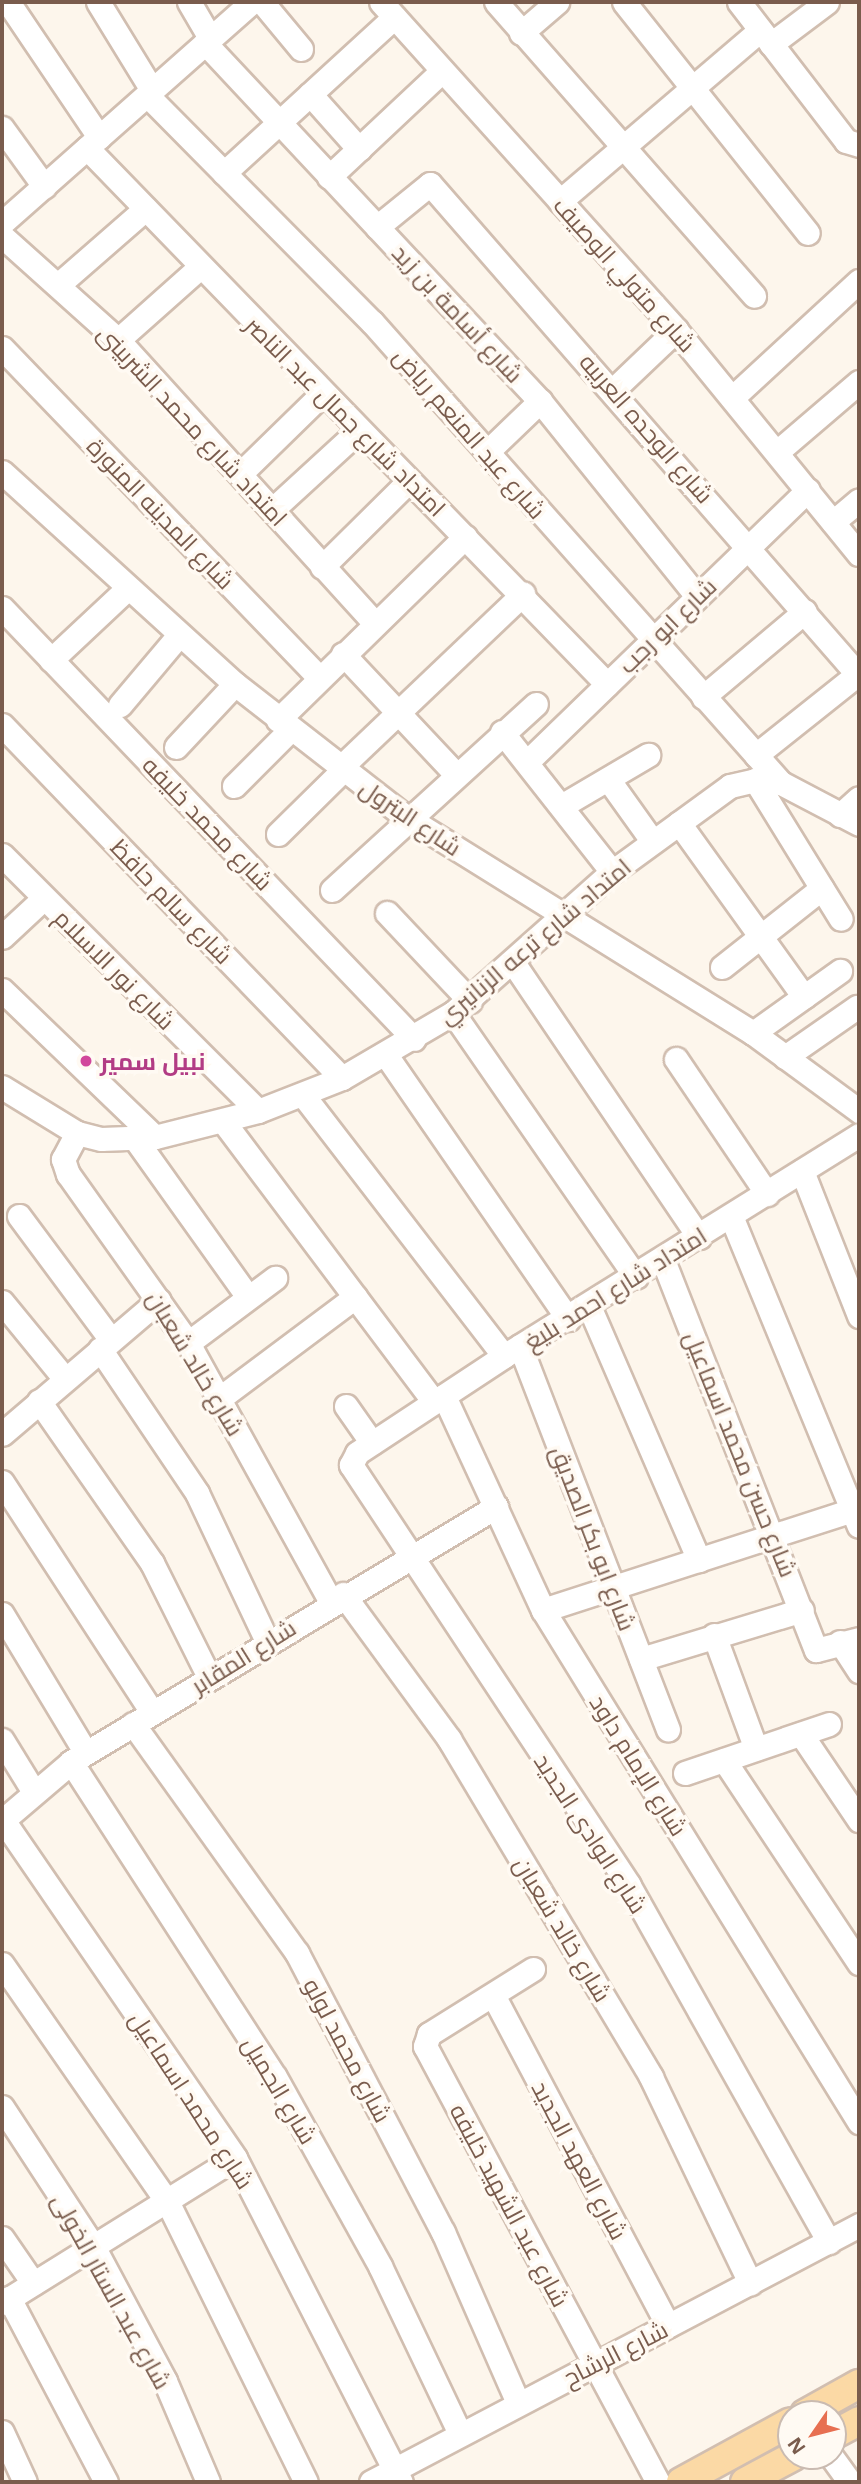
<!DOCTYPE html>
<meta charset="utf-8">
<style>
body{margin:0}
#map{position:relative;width:861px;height:2484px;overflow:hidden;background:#fdf6ec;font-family:"Open Sans",Cairo,sans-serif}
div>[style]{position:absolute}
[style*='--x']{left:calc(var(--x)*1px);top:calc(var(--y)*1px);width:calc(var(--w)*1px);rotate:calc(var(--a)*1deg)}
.roads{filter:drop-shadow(2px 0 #d1beb0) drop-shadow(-2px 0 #d1beb0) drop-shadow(0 2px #d1beb0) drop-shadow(0 -2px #d1beb0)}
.minor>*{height:23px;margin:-11.5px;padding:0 11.5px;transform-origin:11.5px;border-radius:11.5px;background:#fff}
.major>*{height:28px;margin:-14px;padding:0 14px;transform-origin:14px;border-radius:14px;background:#fbd9a5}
.dots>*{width:19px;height:19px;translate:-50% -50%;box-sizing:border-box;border:4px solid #fffaf3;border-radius:50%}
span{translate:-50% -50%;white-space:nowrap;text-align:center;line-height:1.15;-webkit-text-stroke:7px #fffaf3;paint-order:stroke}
.street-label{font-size:24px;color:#7a5c4d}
.hotel-label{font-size:24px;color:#b23c85;font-weight:700}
.left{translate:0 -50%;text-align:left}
.frame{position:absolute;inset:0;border:4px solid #7a5c4d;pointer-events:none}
.north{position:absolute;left:777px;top:2400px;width:70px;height:70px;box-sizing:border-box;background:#fffaf3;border:2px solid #cabbb1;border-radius:50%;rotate:235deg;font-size:19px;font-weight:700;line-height:28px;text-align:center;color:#7a5c4d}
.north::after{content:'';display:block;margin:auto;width:24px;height:32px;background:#e76f51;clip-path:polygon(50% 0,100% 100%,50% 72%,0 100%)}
</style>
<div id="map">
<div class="roads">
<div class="minor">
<i style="--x:8;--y:2;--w:163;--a:56"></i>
<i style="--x:98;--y:2;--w:103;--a:58.5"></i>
<i style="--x:189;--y:2;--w:42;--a:59.7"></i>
<i style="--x:262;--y:2;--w:61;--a:50.3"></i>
<i style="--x:381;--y:2;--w:441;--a:48"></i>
<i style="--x:676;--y:330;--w:289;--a:50.8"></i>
<i style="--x:496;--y:2;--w:391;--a:48.7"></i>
<i style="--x:624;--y:2;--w:295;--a:51.5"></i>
<i style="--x:739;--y:2;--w:175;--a:52.4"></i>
<i style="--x:846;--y:141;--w:14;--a:17"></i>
<i style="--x:521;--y:33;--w:48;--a:-40.7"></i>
<i style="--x:205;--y:43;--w:490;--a:46.9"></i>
<i style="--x:540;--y:401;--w:250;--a:51.2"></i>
<i style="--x:771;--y:44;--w:70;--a:-36.9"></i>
<i style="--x:310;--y:94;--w:74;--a:48.3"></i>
<i style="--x:147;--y:95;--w:320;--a:45.3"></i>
<i style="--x:372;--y:322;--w:616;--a:48.42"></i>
<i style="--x:2;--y:128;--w:72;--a:54.1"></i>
<i style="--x:87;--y:148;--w:747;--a:45.87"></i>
<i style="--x:224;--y:173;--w:231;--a:-42.5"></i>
<i style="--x:329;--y:177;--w:155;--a:-43.2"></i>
<i style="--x:560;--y:201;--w:263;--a:-40.5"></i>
<i style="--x:2;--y:223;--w:334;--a:-41.5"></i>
<i style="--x:377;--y:227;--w:68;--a:-39.1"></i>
<i style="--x:430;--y:184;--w:653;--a:48.91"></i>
<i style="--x:2;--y:236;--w:156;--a:41.9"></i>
<i style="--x:118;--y:340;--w:381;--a:47.8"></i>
<i style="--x:58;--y:285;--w:116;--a:-41.1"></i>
<i style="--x:118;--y:340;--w:110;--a:-41.7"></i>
<i style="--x:2;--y:348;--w:458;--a:46.1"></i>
<i style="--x:614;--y:389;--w:86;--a:-43.6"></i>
<i style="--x:732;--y:398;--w:173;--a:-42.7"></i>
<i style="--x:487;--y:452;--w:74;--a:-43.9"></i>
<i style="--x:777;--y:452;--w:108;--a:-40.5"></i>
<i style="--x:2;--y:472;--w:315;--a:42.3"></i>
<i style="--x:235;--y:684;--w:217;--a:37.9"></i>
<i style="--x:406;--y:817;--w:409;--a:31.9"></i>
<i style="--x:753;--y:1033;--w:132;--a:36.3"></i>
<i style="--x:242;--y:472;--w:112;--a:-44.3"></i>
<i style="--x:273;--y:509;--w:115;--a:-42.5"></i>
<i style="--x:833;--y:522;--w:34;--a:-40"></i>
<i style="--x:322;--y:567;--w:122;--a:-44.7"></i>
<i style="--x:2;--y:608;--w:596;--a:46.29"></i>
<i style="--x:343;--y:654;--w:162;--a:46.8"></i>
<i style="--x:51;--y:660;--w:104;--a:-43.1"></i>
<i style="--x:703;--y:697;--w:133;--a:-40.1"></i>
<i style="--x:120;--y:705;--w:92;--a:-49.9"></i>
<i style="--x:278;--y:720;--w:262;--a:-44.4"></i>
<i style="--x:2;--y:725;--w:490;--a:46.1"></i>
<i style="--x:502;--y:732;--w:178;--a:51.8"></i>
<i style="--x:176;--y:747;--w:86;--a:-46.9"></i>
<i style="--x:756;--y:755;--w:130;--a:-38.5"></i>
<i style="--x:527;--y:762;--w:391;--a:-44.1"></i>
<i style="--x:340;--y:768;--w:253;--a:-43.6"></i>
<i style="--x:608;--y:779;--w:77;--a:54.5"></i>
<i style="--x:755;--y:780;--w:163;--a:58.3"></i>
<i style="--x:234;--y:786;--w:79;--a:-45"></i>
<i style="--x:563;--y:805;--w:99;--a:-30.5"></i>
<i style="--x:840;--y:815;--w:25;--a:-42"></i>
<i style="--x:679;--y:823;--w:214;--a:54.3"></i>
<i style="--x:278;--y:834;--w:91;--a:-44.6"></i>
<i style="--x:2;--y:855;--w:362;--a:45"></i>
<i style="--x:332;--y:890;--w:276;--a:-42.4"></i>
<i style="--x:387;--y:913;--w:121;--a:46.7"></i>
<i style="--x:2;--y:937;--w:57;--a:-42.9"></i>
<i style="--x:514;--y:964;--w:330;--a:55.9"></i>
<i style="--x:722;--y:967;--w:127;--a:-38.3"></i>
<i style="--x:2;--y:990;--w:212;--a:43.9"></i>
<i style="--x:453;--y:1013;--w:321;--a:55.3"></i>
<i style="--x:753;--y:1033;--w:107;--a:-35.5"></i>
<i style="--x:386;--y:1055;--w:321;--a:55.4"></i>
<i style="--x:785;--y:1057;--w:88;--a:-34.8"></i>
<i style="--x:676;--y:1059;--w:163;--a:56"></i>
<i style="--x:2;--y:1087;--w:88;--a:31.5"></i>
<i style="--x:77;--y:1133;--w:25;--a:14"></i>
<i style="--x:101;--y:1139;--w:54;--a:-2.1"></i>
<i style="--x:155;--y:1137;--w:106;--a:-14.2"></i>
<i style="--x:258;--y:1111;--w:90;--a:-21.4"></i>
<i style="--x:342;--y:1078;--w:129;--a:-30.4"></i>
<i style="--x:453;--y:1013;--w:213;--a:-41.6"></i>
<i style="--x:612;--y:872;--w:146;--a:-36.1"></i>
<i style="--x:730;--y:786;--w:26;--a:-13"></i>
<i style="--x:755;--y:780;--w:26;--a:7"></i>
<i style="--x:781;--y:783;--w:88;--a:27.7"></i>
<i style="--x:303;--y:1095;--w:329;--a:52.4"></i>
<i style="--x:223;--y:1121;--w:351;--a:53.1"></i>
<i style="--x:77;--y:1133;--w:30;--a:118"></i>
<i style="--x:63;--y:1159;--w:16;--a:72"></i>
<i style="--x:68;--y:1174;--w:207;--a:54.6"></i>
<i style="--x:188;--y:1343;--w:296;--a:61.1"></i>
<i style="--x:136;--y:1140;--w:193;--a:54.5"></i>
<i style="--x:802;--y:1171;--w:156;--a:68.5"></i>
<i style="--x:19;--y:1216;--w:154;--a:53.4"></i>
<i style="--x:731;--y:1216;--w:335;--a:67.6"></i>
<i style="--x:663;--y:1260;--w:419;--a:68.6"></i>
<i style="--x:816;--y:1650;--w:44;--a:-14.3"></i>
<i style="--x:2;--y:1302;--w:99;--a:50.7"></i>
<i style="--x:589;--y:1306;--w:277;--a:66.6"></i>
<i style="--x:188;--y:1343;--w:109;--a:-36.8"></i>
<i style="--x:520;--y:1346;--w:411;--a:68.9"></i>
<i style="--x:100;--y:1349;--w:174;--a:56"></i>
<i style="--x:197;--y:1493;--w:164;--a:64.7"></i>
<i style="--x:444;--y:1396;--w:236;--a:65.2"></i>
<i style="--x:543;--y:1610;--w:602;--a:58.32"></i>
<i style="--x:220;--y:1398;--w:169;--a:-36.8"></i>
<i style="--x:39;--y:1401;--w:198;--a:55.1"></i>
<i style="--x:152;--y:1563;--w:127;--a:63.4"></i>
<i style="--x:346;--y:1406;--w:45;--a:54.9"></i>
<i style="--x:2;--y:1434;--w:206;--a:-40.5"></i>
<i style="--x:2;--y:1482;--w:275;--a:56.9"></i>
<i style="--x:343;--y:1594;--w:180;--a:53.8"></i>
<i style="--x:449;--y:1739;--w:394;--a:59.1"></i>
<i style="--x:651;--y:2077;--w:229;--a:64.3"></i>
<i style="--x:543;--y:1610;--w:332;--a:-17.9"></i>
<i style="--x:2;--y:1614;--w:162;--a:58.9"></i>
<i style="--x:714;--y:1635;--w:121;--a:69.8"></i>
<i style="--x:840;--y:1642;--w:35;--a:57"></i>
<i style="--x:641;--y:1659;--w:168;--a:-16.9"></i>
<i style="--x:133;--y:1724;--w:282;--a:54.4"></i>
<i style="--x:297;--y:1953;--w:315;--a:62.4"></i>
<i style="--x:443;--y:2232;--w:187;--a:66.3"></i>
<i style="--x:801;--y:1734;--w:104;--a:56"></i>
<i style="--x:2;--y:1740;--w:61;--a:58.4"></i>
<i style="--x:724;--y:1760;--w:244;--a:56.4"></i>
<i style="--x:71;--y:1762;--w:375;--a:57.1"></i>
<i style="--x:275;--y:2077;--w:216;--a:60.9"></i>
<i style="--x:380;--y:2266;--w:186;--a:64.5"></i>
<i style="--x:685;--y:1773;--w:152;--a:-18.8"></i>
<i style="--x:3;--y:1820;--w:410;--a:55.5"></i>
<i style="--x:235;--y:2158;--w:364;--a:62.9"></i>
<i style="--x:2;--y:1821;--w:91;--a:-40.5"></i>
<i style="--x:71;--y:1762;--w:496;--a:-31"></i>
<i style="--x:2;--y:1964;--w:289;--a:55.2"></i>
<i style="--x:167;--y:2201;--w:313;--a:63.7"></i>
<i style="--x:533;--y:1969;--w:123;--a:148"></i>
<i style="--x:429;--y:2034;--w:13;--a:108"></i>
<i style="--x:425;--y:2046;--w:494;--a:61.9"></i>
<i style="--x:493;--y:1995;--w:374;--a:62.1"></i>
<i style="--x:2;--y:2107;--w:166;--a:56.8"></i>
<i style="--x:93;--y:2246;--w:153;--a:61.9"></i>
<i style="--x:165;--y:2381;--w:110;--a:66.9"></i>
<i style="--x:2;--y:2238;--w:55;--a:55.4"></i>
<i style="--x:829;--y:2242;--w:409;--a:-119.3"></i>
<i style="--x:629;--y:1885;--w:504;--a:-123.5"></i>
<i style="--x:351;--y:1465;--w:13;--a:-63"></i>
<i style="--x:357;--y:1453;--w:176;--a:-33.4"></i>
<i style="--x:504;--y:1356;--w:418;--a:-31.9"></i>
<i style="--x:9;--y:2298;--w:208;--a:62.2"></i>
<i style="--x:2;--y:2303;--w:274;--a:-31.9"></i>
<i style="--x:2;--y:2432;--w:55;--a:65.3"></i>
<i style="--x:831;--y:2456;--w:32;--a:54"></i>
<i style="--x:371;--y:2482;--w:552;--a:-27.77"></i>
</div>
<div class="major">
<i style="--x:805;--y:2414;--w:62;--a:-29.1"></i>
<i style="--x:833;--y:2435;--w:30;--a:-28"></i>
<i style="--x:681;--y:2482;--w:125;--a:-28.6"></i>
<i style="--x:745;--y:2482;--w:55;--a:-28"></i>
</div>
</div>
<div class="dots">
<i style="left:86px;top:1061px;background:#d1479c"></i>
</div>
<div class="street-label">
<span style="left:625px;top:274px;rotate:48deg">شارع متولي الوصيف</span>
<span style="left:458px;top:313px;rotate:47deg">شارع أسامة بن زيد</span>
<span style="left:346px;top:416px;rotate:45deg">امتداد شارع جمال عبد الناصر</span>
<span style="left:193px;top:425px;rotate:47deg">امتداد شارع محمد الشربينى</span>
<span style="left:647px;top:428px;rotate:49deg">شارع الوحده العربيه</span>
<span style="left:470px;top:433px;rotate:49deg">شارع عبد المنعم رياض</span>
<span style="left:161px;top:513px;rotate:46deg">شارع المدينه المنورة</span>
<span style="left:667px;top:625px;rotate:-44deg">شارع ابو رجب</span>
<span style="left:411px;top:817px;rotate:34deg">شارع البترول</span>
<span style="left:208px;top:823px;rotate:46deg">شارع محمد خليفه</span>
<span style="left:172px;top:901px;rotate:46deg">شارع سالم حافظ</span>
<span style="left:534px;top:941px;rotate:-40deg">امتداد شارع ترعه الزنانيري</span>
<span style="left:115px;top:969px;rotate:45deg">شارع نور الاسلام</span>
<span style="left:615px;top:1288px;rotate:-32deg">امتداد شارع احمد بليغ</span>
<span style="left:196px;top:1363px;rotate:59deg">شارع خالد شعبان</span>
<span style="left:741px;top:1454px;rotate:68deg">شارع حسن محمد اسماعيل</span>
<span style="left:594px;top:1538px;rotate:69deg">شارع ابو بكر الصديق</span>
<span style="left:243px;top:1656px;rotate:-32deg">شارع المقابر</span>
<span style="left:639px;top:1765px;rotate:58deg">شارع الإمام داود</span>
<span style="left:591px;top:1833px;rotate:57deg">شارع الوادى الجديد</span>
<span style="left:563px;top:1929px;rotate:59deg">شارع خالد شعبان</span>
<span style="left:348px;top:2050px;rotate:62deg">شارع محمد لولو</span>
<span style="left:280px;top:2090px;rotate:59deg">شارع الجميل</span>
<span style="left:192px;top:2100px;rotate:57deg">شارع محمد اسماعيل</span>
<span style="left:580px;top:2160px;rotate:62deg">شارع العهد الجديد</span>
<span style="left:510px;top:2205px;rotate:62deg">شارع عبد الشهيد خليفه</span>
<span style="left:112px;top:2291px;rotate:61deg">شارع عبد الستار الخولى</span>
<span style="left:615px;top:2353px;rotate:-27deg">شارع الرشاح</span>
</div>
<div class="hotel-label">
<span class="left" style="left:100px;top:1061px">نبيل سمير</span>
</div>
<div class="frame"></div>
<div class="north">N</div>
</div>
